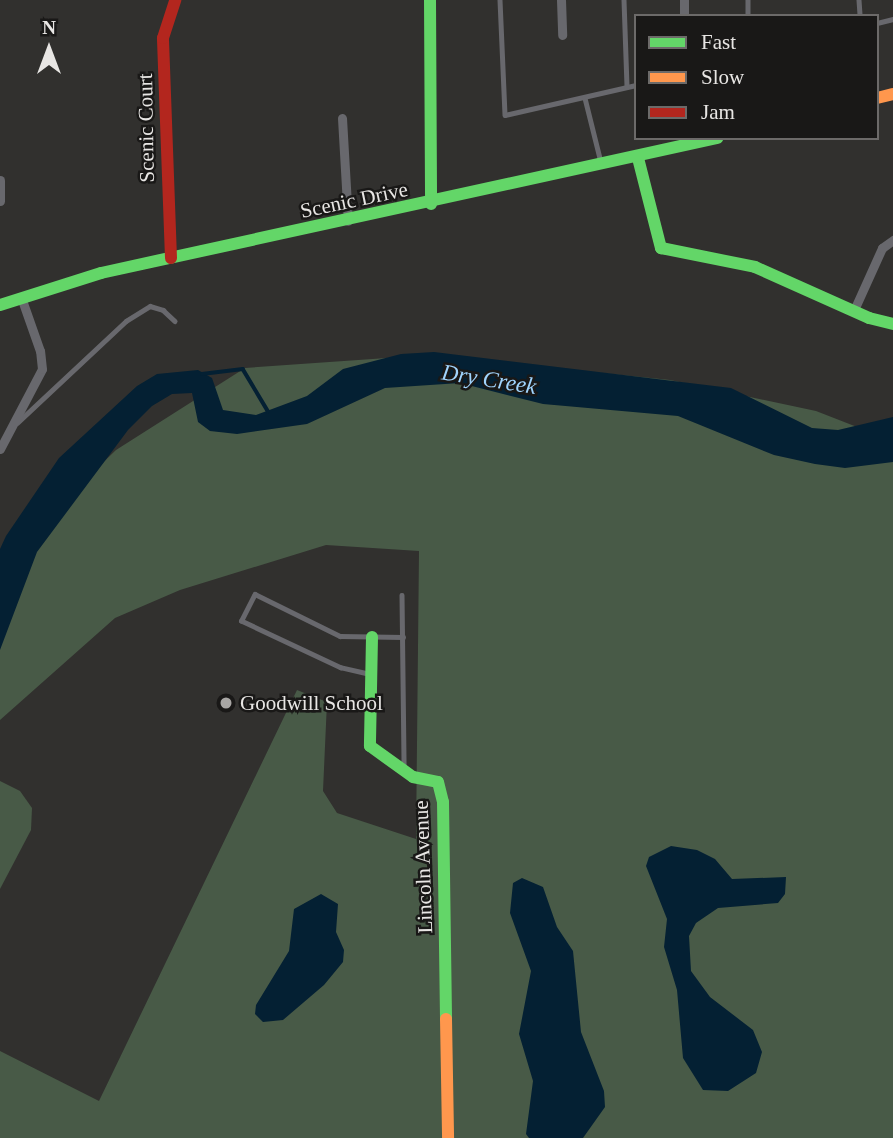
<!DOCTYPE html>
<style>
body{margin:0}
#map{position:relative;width:893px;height:1138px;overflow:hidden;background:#31302e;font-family:"Times New Roman",serif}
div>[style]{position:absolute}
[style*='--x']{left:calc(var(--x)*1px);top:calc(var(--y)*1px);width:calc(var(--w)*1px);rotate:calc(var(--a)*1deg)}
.green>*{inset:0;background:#485a47}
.water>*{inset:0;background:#042033}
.stream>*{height:3.5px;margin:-1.75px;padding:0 1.75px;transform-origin:1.75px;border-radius:1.75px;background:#042033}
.lane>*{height:4.5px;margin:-2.25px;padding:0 2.25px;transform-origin:2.25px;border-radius:2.25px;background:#68686d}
.street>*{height:9px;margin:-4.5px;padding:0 4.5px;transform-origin:4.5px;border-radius:4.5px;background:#68686d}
.fast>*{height:12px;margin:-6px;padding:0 6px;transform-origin:6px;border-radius:6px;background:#63d668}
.slow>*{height:12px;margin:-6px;padding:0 6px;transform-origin:6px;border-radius:6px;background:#ff974d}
.jam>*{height:12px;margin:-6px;padding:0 6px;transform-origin:6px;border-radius:6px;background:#b3261e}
.dots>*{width:19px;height:19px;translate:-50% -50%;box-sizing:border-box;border:4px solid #191817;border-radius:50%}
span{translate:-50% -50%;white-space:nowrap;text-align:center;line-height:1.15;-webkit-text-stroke:5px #191817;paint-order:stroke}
.street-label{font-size:21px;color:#e8e6e4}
.poi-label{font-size:21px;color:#e8e6e4}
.left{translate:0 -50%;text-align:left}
.water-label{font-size:23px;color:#a0d4fd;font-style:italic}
.legend{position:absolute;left:634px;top:14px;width:245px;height:126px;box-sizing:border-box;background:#191817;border:2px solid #6c6a69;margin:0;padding:9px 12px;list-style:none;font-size:21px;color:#e8e6e4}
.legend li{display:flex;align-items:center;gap:14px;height:35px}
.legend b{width:35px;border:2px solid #6c6a69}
.north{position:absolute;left:14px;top:14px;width:70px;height:70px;-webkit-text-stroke:5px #191817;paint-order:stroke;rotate:0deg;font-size:19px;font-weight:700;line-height:28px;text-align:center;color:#e8e6e4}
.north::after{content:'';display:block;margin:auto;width:24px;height:32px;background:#e8e6e4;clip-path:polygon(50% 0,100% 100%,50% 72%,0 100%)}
</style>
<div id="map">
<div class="green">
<i style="clip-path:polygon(430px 355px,670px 380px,816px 411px,893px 441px,893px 1138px,0 1138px,0 1051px,99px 1101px,297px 690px,327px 702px,323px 791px,337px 813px,416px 839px,419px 551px,326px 545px,180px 590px,115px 618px,0 720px,0 562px,116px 450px,245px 368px)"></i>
<i style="clip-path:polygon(0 781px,20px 791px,32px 808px,31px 830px,0 889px)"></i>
</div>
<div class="water">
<i style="clip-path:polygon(434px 352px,731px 388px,812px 428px,838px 430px,893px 417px,893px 462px,845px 468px,815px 464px,774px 455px,678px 416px,543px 404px,460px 383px,385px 388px,307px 424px,237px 434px,210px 431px,198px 422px,192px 393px,172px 394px,152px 406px,128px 430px,37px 552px,0 650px,0 549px,6px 536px,59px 458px,137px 386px,157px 374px,198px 370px,212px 378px,223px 410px,256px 415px,307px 396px,343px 369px,401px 354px)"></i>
<i style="clip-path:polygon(671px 846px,697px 850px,715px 859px,732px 879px,786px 877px,785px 894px,778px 903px,718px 908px,696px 923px,689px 936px,691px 971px,710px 997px,753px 1030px,762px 1052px,756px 1073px,728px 1091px,703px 1090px,683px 1058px,677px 990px,664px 947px,667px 919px,646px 866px,649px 857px)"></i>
<i style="clip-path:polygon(522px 878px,543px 887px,557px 927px,573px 951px,581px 1032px,604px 1091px,605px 1107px,583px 1138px,529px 1138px,526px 1134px,533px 1081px,519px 1034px,531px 971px,510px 913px,513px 883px)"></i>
<i style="clip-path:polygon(321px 894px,338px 904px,336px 932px,344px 950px,343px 962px,324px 985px,283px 1020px,263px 1022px,255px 1014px,256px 1005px,289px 951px,294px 909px)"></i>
</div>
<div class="stream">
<i style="--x:202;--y:374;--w:41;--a:-7"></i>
<i style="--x:243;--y:369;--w:49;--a:59.2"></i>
</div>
<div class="lane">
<i style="--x:500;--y:0;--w:115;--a:87.5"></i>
<i style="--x:505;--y:115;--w:134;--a:-12.9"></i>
<i style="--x:624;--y:0;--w:87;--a:88"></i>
<i style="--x:748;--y:0;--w:16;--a:90"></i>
<i style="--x:859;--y:0;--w:16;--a:86"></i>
<i style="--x:877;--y:23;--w:16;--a:-14"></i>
<i style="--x:585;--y:98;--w:66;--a:76"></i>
<i style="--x:17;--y:423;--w:149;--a:-43.1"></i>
<i style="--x:126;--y:321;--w:28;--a:-32"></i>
<i style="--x:150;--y:306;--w:14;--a:17"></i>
<i style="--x:163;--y:310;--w:16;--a:43"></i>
<i style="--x:402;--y:595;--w:171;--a:89.3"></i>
<i style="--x:368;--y:674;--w:28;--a:-167"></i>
<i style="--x:341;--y:668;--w:110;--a:-154.8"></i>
<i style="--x:241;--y:621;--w:30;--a:-63"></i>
<i style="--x:255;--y:594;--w:95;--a:26.3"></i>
<i style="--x:340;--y:636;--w:63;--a:0.9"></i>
</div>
<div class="street">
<i style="--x:561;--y:0;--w:35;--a:88"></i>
<i style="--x:684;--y:0;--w:16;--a:90"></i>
<i style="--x:342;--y:118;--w:103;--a:86.7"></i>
<i style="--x:0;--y:180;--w:21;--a:90"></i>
<i style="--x:854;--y:310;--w:68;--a:-65.7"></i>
<i style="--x:882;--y:248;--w:14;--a:-36"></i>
<i style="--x:0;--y:449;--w:90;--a:-62.3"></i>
<i style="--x:42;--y:369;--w:18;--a:-96"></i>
<i style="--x:40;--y:351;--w:57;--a:-109.4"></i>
</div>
<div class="fast">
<i style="--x:430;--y:0;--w:204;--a:89.7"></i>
<i style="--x:638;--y:158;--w:93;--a:75.7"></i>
<i style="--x:661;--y:248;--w:96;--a:11.4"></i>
<i style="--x:755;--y:267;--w:125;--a:24.1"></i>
<i style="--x:869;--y:318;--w:25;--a:14"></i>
<i style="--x:0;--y:305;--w:106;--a:-17.6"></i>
<i style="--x:101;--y:273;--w:631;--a:-12.36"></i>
<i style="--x:372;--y:637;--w:109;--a:91.1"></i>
<i style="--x:370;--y:746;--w:53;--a:35.8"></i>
<i style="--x:413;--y:777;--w:25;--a:11"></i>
<i style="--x:438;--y:782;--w:21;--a:76"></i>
<i style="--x:443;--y:802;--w:217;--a:89.2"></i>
</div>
<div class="slow">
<i style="--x:877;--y:98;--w:16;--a:-14"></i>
<i style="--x:446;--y:1019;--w:119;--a:89"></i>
</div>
<div class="jam">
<i style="--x:171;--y:258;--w:220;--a:-92.1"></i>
<i style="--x:163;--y:38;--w:40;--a:-72"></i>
</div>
<div class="dots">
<i style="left:226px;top:703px;background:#a8a6a4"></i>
</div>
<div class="street-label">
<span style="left:146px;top:128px;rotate:-91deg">Scenic Court</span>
<span style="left:354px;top:200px;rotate:-12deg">Scenic Drive</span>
<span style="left:423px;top:867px;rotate:-92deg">Lincoln Avenue</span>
</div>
<div class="poi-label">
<span class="left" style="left:240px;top:703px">Goodwill School</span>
</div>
<div class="water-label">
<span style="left:489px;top:380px;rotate:9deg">Dry Creek</span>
</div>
<ul class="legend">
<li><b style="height:9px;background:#63d668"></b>Fast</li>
<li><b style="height:9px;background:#ff974d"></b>Slow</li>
<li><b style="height:9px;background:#b3261e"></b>Jam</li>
</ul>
<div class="north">N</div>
</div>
